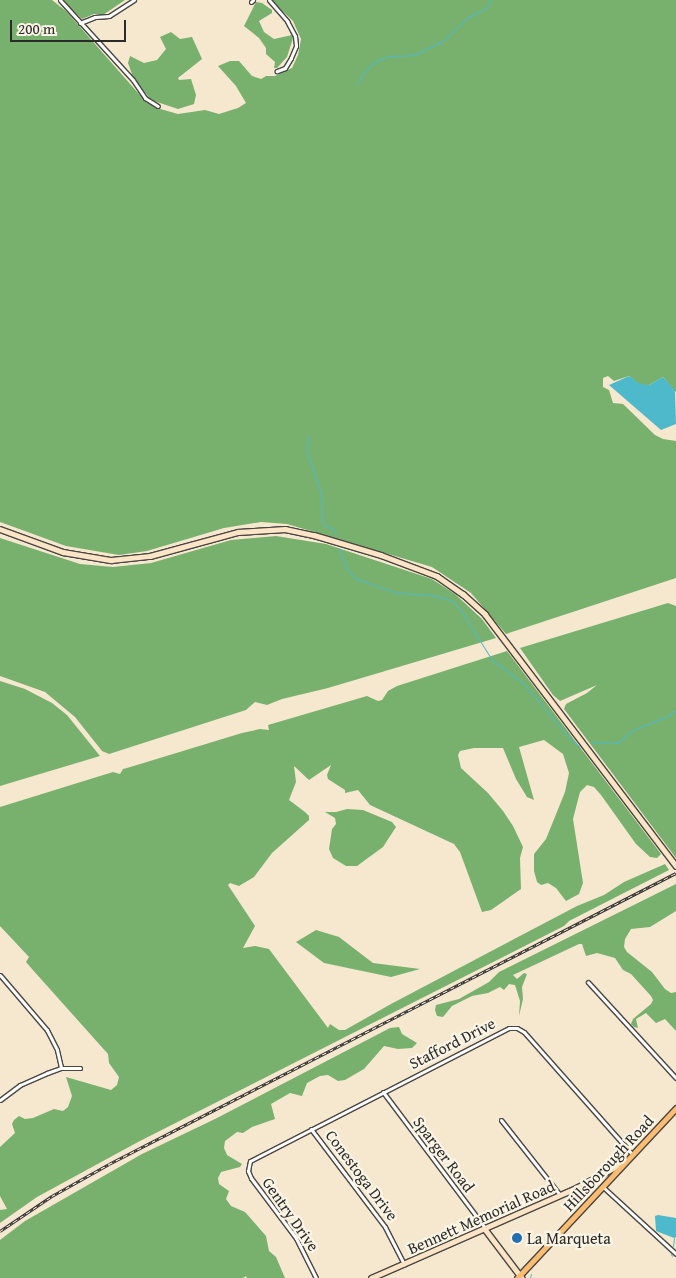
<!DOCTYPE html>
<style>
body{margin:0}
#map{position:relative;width:676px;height:1278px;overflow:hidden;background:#f6e7cf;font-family:"Gentium Book Plus",serif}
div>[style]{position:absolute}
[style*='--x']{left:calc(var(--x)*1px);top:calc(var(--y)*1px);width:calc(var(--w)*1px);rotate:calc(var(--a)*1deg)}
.forest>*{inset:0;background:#78b16e}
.water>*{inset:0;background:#4fb9cc}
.stream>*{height:1px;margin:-0.5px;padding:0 0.5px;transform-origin:0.5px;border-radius:0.5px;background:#4fb9cc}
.roads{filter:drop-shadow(1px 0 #494744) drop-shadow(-1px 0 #494744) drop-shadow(0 1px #494744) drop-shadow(0 -1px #494744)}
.street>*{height:3px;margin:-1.5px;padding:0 1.5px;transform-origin:1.5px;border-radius:1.5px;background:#fff}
.secondary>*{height:4.5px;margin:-2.25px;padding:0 2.25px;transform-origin:2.25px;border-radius:2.25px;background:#ffe4c6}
.primary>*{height:5px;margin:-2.5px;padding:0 2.5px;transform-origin:2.5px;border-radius:2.5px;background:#febc70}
.rail>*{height:3px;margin-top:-1.5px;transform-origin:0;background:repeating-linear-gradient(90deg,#fcf5e5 0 4px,#2b2b2b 0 8px);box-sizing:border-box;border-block:1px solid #2b2b2b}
.dots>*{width:14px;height:14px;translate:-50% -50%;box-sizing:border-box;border:2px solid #fcf5e5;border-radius:50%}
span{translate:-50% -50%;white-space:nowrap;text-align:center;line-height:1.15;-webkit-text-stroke:4.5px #fcf5e5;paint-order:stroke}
.street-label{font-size:16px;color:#2b2b2b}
.poi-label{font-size:16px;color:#2b2b2b}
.left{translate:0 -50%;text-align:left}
.scale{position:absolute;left:10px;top:20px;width:116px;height:22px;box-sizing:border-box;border:2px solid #2b2b2b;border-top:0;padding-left:6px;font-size:15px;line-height:18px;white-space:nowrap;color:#2b2b2b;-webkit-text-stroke:4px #fcf5e5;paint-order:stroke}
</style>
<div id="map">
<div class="forest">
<i style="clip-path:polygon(0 0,52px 0,66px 11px,146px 102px,157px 108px,178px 114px,205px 110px,219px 114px,238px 108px,246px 103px,236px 86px,218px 66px,230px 61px,239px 61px,252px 76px,261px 79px,266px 76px,275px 76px,292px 68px,298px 55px,301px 39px,293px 21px,271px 0,676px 0,676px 392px,663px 377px,649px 385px,640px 385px,629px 376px,614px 381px,608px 376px,603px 378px,603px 387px,609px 390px,613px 403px,623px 404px,655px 435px,663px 439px,676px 441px,676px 578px,506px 634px,471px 593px,432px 567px,287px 524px,261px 522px,224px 528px,147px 551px,119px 555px,66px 546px,0 522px)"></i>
<i style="clip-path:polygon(62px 0,125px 0,103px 15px,94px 14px,82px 19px)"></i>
<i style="clip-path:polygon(256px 2px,262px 3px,272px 10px,272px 13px,259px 21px,264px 32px,274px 39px,292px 35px,293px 38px,287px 57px,277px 68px,274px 68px,275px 62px,266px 54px,266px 48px,259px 38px,244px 26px)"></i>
<i style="clip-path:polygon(171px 32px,180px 39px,192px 37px,202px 59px,178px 78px,179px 80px,191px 79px,196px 95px,194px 104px,178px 109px,151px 100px,133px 77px,128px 63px,130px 56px,144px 63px,157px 60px,166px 49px,160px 37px)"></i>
<i style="clip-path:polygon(276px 536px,326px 544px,432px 579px,455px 594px,482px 619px,496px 638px,328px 688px,282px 699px,267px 705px,255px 702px,246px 710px,109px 754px,102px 751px,75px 717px,45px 692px,0 676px,0 538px,80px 564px,113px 567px,151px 563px,231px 540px)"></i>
<i style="clip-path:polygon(668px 603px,676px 606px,676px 858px,564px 709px,566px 704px,587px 693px,597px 685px,560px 701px,553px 695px,520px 648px)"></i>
<i style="clip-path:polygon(507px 651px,661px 854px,657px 858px,650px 857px,636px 844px,601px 795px,594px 787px,587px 785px,580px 792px,573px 819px,583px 883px,579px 894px,566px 901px,556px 888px,548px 883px,541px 885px,537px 882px,534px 871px,534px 854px,546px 839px,565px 792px,569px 773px,563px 754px,544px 740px,519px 747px,534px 800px,527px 797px,516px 779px,503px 748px,474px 748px,460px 751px,458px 755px,461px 768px,488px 793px,503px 811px,513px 826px,523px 847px,520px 858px,521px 889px,491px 910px,482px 912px,460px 852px,454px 844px,370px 805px,358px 790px,345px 793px,345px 790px,328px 779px,327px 775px,331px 765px,309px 780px,294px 766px,296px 782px,289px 800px,305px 812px,309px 816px,309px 820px,272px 853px,254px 877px,239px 886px,230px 883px,228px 885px,255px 926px,243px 948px,255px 946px,269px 949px,328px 1028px,330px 1024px,339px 1030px,345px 1030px,391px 1004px,577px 906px,604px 895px,624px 882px,665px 864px,669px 870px,569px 921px,564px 926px,138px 1142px,37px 1197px,0 1223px,0 1210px,7px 1209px,0 1196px,0 1147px,15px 1133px,12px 1124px,14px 1120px,19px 1116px,25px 1119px,33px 1118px,54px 1109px,63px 1111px,68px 1107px,72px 1096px,66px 1077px,111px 1090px,117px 1085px,119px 1077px,109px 1063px,108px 1054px,32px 969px,26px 962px,29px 957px,0 926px,0 807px,113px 772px,120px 774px,123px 769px,127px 768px,242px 733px,260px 729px,269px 730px,268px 725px,367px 696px,378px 701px,382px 700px,388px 691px,397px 686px)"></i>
<i style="clip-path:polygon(0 681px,25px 689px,52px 703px,67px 715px,100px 756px,0 786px)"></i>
<i style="clip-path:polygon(347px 809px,363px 810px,392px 822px,396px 827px,383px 847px,357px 866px,346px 866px,333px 858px,329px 849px,332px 829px,336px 824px,335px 818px,325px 812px,336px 812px)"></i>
<i style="clip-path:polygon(676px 884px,676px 911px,650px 927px,631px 929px,625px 939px,624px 947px,627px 952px,652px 972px,665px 989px,671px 993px,676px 992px,676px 1031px,665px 1019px,656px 1023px,646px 1013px,636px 1019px,638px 1028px,634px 1027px,631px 1024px,633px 1019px,651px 1004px,653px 1000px,651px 996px,631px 974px,623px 970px,615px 958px,597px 953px,586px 956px,582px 944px,579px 944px,513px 975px,517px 979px,524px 973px,527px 974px,522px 987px,523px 999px,519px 1016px,520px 1001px,515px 985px,509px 984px,504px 990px,500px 987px,488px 993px,472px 996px,452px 1006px,443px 1017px,437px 1016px,435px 1010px,436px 1005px,459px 999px,489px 982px,499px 972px)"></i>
<i style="clip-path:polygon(316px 930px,339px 937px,373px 963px,420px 969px,391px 977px,324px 963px,296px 942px)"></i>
<i style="clip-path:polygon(399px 1027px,402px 1034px,417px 1043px,412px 1048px,398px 1049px,384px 1046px,364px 1069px,345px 1080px,338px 1081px,328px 1075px,320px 1076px,307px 1083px,302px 1096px,290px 1093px,271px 1104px,275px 1119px,252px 1127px,243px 1133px,237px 1132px,225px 1141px,224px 1148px,227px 1155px,242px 1164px,240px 1167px,221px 1172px,218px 1178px,219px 1184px,229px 1191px,226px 1199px,231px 1206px,245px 1212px,266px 1236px,269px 1251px,276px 1257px,285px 1278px,247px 1278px,246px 1276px,243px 1278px,0 1278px,0 1240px,25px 1221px,142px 1154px,215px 1119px,390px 1028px)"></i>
</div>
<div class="water">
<i style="clip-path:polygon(629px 376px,640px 384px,649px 385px,663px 377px,675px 390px,676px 424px,661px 430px,609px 385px)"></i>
<i style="clip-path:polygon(658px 1215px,676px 1218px,676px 1237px,674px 1238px,656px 1231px,655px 1216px)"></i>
</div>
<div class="stream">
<i style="--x:357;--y:84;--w:14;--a:-60"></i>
<i style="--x:364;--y:72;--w:16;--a:-43"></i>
<i style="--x:376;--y:61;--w:14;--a:-21"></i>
<i style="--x:389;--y:56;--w:25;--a:-2"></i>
<i style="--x:414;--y:55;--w:32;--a:-26"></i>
<i style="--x:443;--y:41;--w:33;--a:-44"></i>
<i style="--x:467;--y:18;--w:21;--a:-28"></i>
<i style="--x:486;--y:8;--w:9;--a:-63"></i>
<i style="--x:308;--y:436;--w:16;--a:94"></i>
<i style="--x:307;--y:452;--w:44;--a:71.6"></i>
<i style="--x:321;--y:494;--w:26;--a:88"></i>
<i style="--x:322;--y:520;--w:7;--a:63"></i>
<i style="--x:325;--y:526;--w:7;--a:16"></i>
<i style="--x:332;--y:528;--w:7;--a:56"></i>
<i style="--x:339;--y:548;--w:23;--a:70"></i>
<i style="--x:347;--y:570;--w:13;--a:42"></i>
<i style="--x:357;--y:579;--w:42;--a:19.3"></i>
<i style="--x:397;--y:593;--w:35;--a:3"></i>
<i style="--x:432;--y:595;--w:20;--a:15"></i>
<i style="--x:451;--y:600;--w:13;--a:45"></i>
<i style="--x:460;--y:609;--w:60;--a:57.9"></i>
<i style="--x:492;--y:660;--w:39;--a:37"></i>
<i style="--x:523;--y:683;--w:76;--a:49.8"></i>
<i style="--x:572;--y:741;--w:9;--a:36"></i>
<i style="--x:592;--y:742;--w:25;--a:2"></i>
<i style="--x:617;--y:743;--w:21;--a:-39"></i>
<i style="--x:633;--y:730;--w:38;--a:-22"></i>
<i style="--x:668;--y:716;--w:10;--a:-37"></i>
<i style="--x:673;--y:1246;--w:8;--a:-83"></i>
<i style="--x:671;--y:1254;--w:2;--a:63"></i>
<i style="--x:530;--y:1278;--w:4;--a:-76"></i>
</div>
<div class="roads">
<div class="street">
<i style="--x:60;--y:0;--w:108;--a:47.6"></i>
<i style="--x:133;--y:80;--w:22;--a:56"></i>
<i style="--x:145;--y:98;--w:15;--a:32"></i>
<i style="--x:269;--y:0;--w:28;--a:49"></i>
<i style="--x:287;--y:21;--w:17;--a:62"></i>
<i style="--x:295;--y:36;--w:10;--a:84"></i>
<i style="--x:296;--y:46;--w:13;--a:113"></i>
<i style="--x:291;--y:58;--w:12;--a:121"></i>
<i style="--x:285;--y:68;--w:9;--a:159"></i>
<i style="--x:251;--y:2;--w:3;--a:-45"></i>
<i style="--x:80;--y:23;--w:16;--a:-22"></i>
<i style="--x:95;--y:17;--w:14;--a:-4"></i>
<i style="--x:109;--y:16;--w:30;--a:-33"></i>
<i style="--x:0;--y:975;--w:72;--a:49.5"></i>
<i style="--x:47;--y:1030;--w:22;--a:63"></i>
<i style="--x:57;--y:1050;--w:18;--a:77"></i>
<i style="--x:588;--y:982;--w:130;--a:47.5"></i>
<i style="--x:383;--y:1092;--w:170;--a:53.1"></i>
<i style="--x:0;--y:1100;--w:25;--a:-37"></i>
<i style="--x:20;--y:1085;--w:30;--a:-24"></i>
<i style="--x:47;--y:1073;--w:15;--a:-20"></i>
<i style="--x:61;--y:1068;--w:19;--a:0"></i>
<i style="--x:501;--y:1120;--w:95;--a:51.8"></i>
<i style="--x:311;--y:1129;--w:123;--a:52.9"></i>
<i style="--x:385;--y:1227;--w:42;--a:62.8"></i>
<i style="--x:603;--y:1187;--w:99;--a:42.5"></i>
<i style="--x:316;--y:1278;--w:45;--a:-116.6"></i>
<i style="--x:296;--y:1238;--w:75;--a:-126.9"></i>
<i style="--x:251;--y:1178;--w:8;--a:-113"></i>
<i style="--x:248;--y:1171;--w:10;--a:-79"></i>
<i style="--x:250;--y:1161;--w:291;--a:-27.2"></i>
<i style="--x:509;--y:1028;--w:8;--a:0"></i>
<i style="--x:517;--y:1028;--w:8;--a:30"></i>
<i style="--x:524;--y:1032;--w:163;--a:48.5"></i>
</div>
<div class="secondary">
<i style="--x:0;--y:529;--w:67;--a:20.1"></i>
<i style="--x:63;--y:552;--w:49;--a:9.5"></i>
<i style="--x:111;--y:560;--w:39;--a:-6"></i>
<i style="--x:150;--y:556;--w:91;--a:-15.3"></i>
<i style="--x:238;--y:532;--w:47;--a:-3.7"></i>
<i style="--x:285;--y:529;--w:30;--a:12"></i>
<i style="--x:314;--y:535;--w:70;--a:16.6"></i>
<i style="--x:381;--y:555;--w:60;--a:20.6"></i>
<i style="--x:437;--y:576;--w:32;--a:35"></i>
<i style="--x:463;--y:594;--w:30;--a:42"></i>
<i style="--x:485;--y:614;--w:316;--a:52.8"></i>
<i style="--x:485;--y:1229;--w:61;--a:52.9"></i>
<i style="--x:371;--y:1278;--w:224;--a:-23.7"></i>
<i style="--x:576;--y:1188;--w:55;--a:-28"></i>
</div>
<div class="primary">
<i style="--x:517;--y:1278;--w:233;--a:-46.9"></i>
</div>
</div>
<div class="rail">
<i style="--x:0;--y:1231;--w:63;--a:-33.9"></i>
<i style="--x:52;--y:1196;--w:65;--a:-29.3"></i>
<i style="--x:109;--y:1164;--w:637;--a:-27.17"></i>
</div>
<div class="dots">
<i style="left:517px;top:1238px;background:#1f6fb2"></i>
</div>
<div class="street-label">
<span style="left:452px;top:1043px;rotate:-27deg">Stafford Drive</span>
<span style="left:444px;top:1154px;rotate:53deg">Sparger Road</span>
<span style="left:608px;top:1163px;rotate:-47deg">Hillsborough Road</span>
<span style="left:362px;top:1175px;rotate:53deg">Conestoga Drive</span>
<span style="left:291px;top:1214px;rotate:55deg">Gentry Drive</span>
<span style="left:481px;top:1217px;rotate:-24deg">Bennett Memorial Road</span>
</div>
<div class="poi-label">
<span class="left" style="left:527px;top:1238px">La Marqueta</span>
</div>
<div class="scale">200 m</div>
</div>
